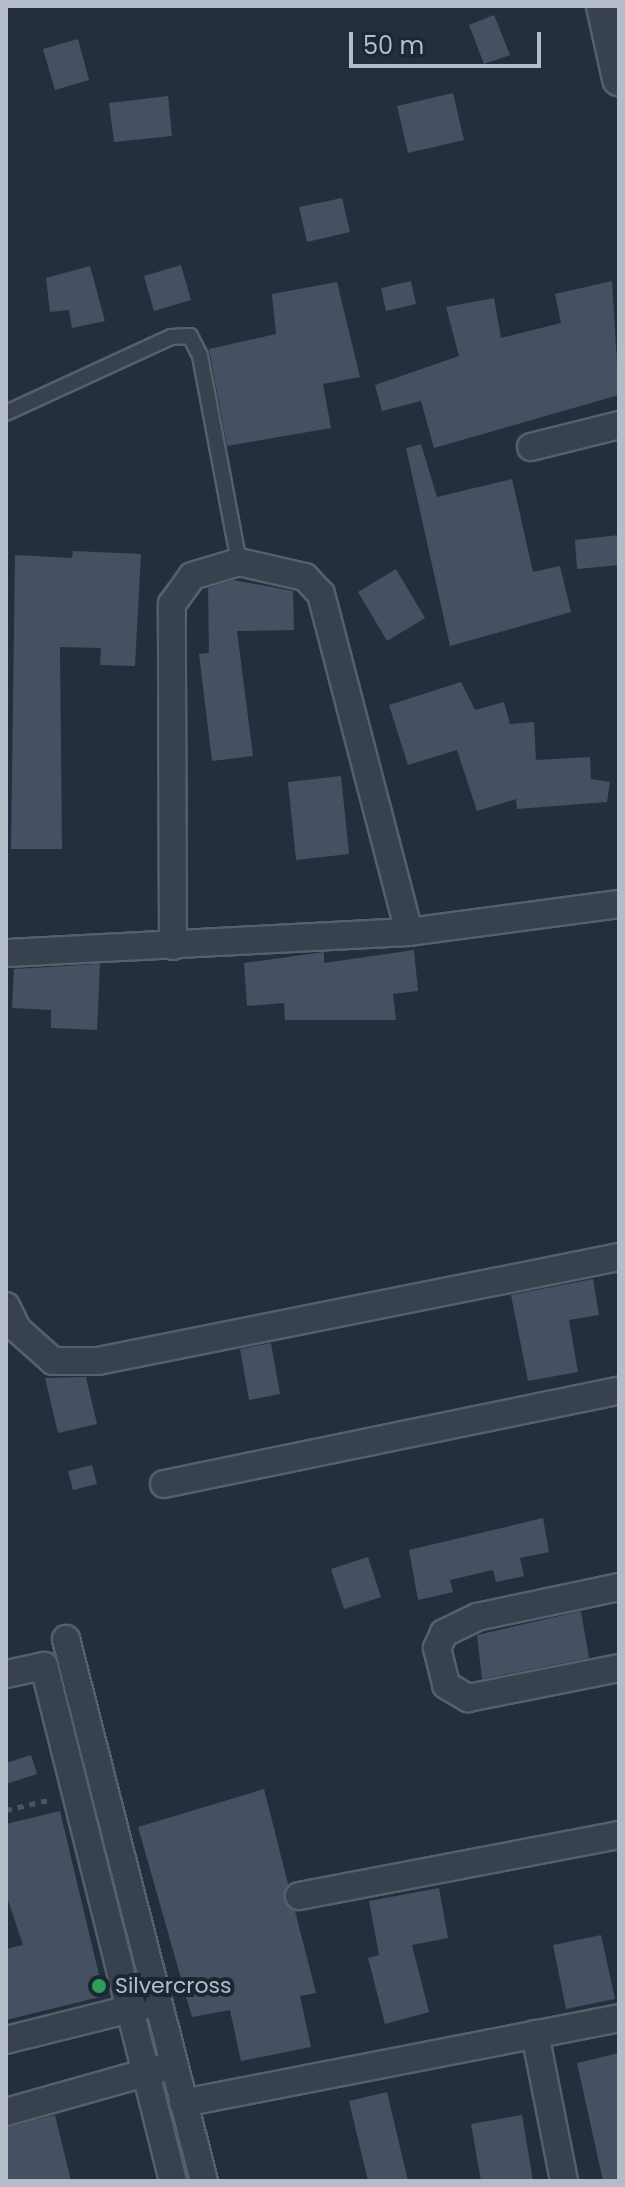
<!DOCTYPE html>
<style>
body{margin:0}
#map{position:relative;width:625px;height:2187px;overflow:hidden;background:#242f3e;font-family:Poppins,sans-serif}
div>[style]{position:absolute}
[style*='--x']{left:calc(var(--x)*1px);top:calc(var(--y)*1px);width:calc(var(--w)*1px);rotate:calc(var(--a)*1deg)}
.building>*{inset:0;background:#455162}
.path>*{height:5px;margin-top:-2.5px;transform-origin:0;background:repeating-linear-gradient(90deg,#44595c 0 6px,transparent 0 12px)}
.roads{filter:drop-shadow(2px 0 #565f6c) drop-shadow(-2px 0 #565f6c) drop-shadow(0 2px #565f6c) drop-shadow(0 -2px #565f6c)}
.service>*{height:14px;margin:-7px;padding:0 7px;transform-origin:7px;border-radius:7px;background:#38414e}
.minor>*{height:26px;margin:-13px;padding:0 13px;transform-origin:13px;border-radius:13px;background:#38414e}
.tertiary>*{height:32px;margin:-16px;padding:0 16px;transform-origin:16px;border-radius:16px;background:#38414e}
.dots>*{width:22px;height:22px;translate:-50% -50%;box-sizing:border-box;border:4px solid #1d2633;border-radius:50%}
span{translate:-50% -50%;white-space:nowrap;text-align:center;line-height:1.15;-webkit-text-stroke:8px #1d2633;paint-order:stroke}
.poi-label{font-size:22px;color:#b4bcc9}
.left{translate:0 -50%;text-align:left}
.frame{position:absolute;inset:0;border:8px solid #b4bcc9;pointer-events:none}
.scale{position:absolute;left:349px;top:32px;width:192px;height:36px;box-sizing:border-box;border:4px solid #b4bcc9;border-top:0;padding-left:10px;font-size:24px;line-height:28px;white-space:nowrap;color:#b4bcc9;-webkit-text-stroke:6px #1d2633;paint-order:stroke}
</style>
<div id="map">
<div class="building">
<i style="clip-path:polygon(494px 15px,510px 55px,484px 64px,469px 25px)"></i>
<i style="clip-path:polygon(78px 39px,89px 80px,55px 90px,43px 49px)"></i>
<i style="clip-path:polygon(453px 93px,464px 140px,408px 153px,397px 106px)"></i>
<i style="clip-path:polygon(168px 96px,172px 136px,114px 142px,109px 103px)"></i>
<i style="clip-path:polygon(342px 198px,350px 232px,307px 242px,299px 207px)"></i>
<i style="clip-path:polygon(181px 265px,191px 300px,154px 311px,144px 276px)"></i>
<i style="clip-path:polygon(90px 266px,105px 321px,72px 328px,69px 310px,50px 312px,46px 278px)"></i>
<i style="clip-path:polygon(411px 281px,416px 304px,386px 311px,381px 288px)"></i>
<i style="clip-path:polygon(612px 281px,619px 395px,434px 448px,421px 401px,382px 411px,375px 385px,459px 356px,446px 307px,494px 298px,501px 338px,561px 323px,555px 294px)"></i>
<i style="clip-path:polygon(337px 282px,360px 377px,323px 384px,331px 428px,227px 446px,209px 349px,276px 334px,272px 294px)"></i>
<i style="clip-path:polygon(421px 444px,437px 497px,512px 479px,533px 572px,560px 566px,571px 612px,450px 646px,406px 448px)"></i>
<i style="clip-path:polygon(619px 535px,619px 565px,577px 569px,575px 540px)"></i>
<i style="clip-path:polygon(73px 551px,141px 554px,135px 666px,100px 665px,101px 648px,60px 647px,62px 849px,11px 849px,15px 555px,72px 558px)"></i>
<i style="clip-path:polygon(396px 569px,425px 618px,387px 641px,358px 592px)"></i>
<i style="clip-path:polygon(233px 580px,293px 591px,294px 630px,237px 631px,253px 756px,212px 761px,199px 654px,209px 653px,208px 588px)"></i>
<i style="clip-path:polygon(461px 682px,475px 710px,504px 702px,510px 724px,534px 722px,536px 760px,590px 757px,591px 779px,610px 782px,607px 802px,517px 809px,516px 799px,477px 811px,457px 750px,408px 765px,389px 705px)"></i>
<i style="clip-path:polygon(341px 776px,349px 854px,296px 860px,288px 782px)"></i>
<i style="clip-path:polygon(414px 950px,418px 991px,393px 994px,396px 1020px,285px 1020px,284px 1003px,247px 1006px,244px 963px,324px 952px,324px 963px)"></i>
<i style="clip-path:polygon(100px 964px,97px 1030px,51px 1028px,51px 1010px,12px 1008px,14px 969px)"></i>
<i style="clip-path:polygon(593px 1279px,599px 1315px,569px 1320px,578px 1372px,528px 1381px,511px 1295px)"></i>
<i style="clip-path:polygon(271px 1343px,280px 1394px,249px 1400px,240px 1349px)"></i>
<i style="clip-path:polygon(86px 1377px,97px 1424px,58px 1433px,45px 1378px)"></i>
<i style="clip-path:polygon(92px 1465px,97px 1484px,73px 1490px,68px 1471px)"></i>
<i style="clip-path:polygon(543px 1518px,549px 1552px,520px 1558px,524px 1576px,496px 1582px,493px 1570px,450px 1580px,453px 1592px,418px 1600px,409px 1550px)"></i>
<i style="clip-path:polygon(368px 1557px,381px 1597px,344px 1609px,331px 1569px)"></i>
<i style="clip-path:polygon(581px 1611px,589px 1658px,482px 1679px,477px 1635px)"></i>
<i style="clip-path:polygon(31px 1755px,37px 1774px,6px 1784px,6px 1763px)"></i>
<i style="clip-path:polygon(264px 1789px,288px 1884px,284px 1900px,295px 1911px,316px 1993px,300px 1996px,311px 2047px,241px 2061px,230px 2010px,192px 2017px,138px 1827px)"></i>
<i style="clip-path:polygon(60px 1811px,104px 1996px,6px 2020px,6px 1949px,23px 1945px,6px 1894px,6px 1824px)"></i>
<i style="clip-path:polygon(439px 1888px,448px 1938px,412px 1945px,429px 2012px,385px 2024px,368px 1958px,379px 1955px,369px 1901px)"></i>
<i style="clip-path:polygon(601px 1935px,615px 1999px,566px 2009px,553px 1945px)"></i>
<i style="clip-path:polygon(619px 2053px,619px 2181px,603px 2181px,577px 2063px)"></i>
<i style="clip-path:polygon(387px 2092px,408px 2181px,368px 2181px,349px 2101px)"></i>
<i style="clip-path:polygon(55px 2115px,71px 2181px,6px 2181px,6px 2128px)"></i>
<i style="clip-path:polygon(522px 2115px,533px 2181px,481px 2181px,471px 2124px)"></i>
</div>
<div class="path">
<i style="--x:6;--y:1810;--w:48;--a:-13.2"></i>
</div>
<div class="roads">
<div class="service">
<i style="--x:6;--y:413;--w:182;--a:-24.7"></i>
<i style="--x:171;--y:337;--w:19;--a:-3"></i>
<i style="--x:190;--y:336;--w:22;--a:63"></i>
<i style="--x:200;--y:356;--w:210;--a:79.3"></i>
</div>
<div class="minor">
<i style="--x:531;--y:447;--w:91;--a:-14"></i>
<i style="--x:173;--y:946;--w:342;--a:-90.2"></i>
<i style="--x:172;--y:604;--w:34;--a:-54"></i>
<i style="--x:192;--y:576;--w:49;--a:-16.6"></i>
<i style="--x:239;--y:562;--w:68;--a:12.8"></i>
<i style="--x:305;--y:577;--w:23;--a:47"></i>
<i style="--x:321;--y:594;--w:349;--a:75.4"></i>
<i style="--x:6;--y:953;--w:404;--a:-3"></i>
<i style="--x:409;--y:932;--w:212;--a:-7.6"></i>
<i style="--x:6;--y:1306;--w:25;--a:64"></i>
<i style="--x:17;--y:1329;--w:48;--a:41.6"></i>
<i style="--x:53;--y:1361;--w:45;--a:0"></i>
<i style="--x:98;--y:1361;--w:531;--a:-11.29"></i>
<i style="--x:164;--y:1484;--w:464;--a:-11.6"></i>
<i style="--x:619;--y:1587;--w:145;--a:168.1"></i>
<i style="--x:477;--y:1617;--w:37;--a:154"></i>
<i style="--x:444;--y:1633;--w:17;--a:115"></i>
<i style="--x:437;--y:1648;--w:38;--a:76"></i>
<i style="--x:446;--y:1685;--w:26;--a:31"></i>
<i style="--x:468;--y:1698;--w:154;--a:-11.2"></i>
<i style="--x:66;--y:1639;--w:559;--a:75.72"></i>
<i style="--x:6;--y:1674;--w:39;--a:-12"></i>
<i style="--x:44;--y:1666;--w:531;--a:75.94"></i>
<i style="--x:299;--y:1896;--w:326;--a:-10.8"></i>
<i style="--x:535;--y:2034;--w:150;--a:78.8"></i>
<i style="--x:6;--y:2040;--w:144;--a:-14"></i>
<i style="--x:183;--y:2103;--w:444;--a:-11"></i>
<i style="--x:6;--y:2112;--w:163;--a:-15.7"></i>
</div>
<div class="tertiary">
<i style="--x:603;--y:6;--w:75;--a:77.6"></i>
</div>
</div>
<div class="dots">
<i style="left:99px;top:1986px;background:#2e9e5b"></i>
</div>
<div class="poi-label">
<span class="left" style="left:115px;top:1986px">Silvercross</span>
</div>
<div class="frame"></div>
<div class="scale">50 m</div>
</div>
